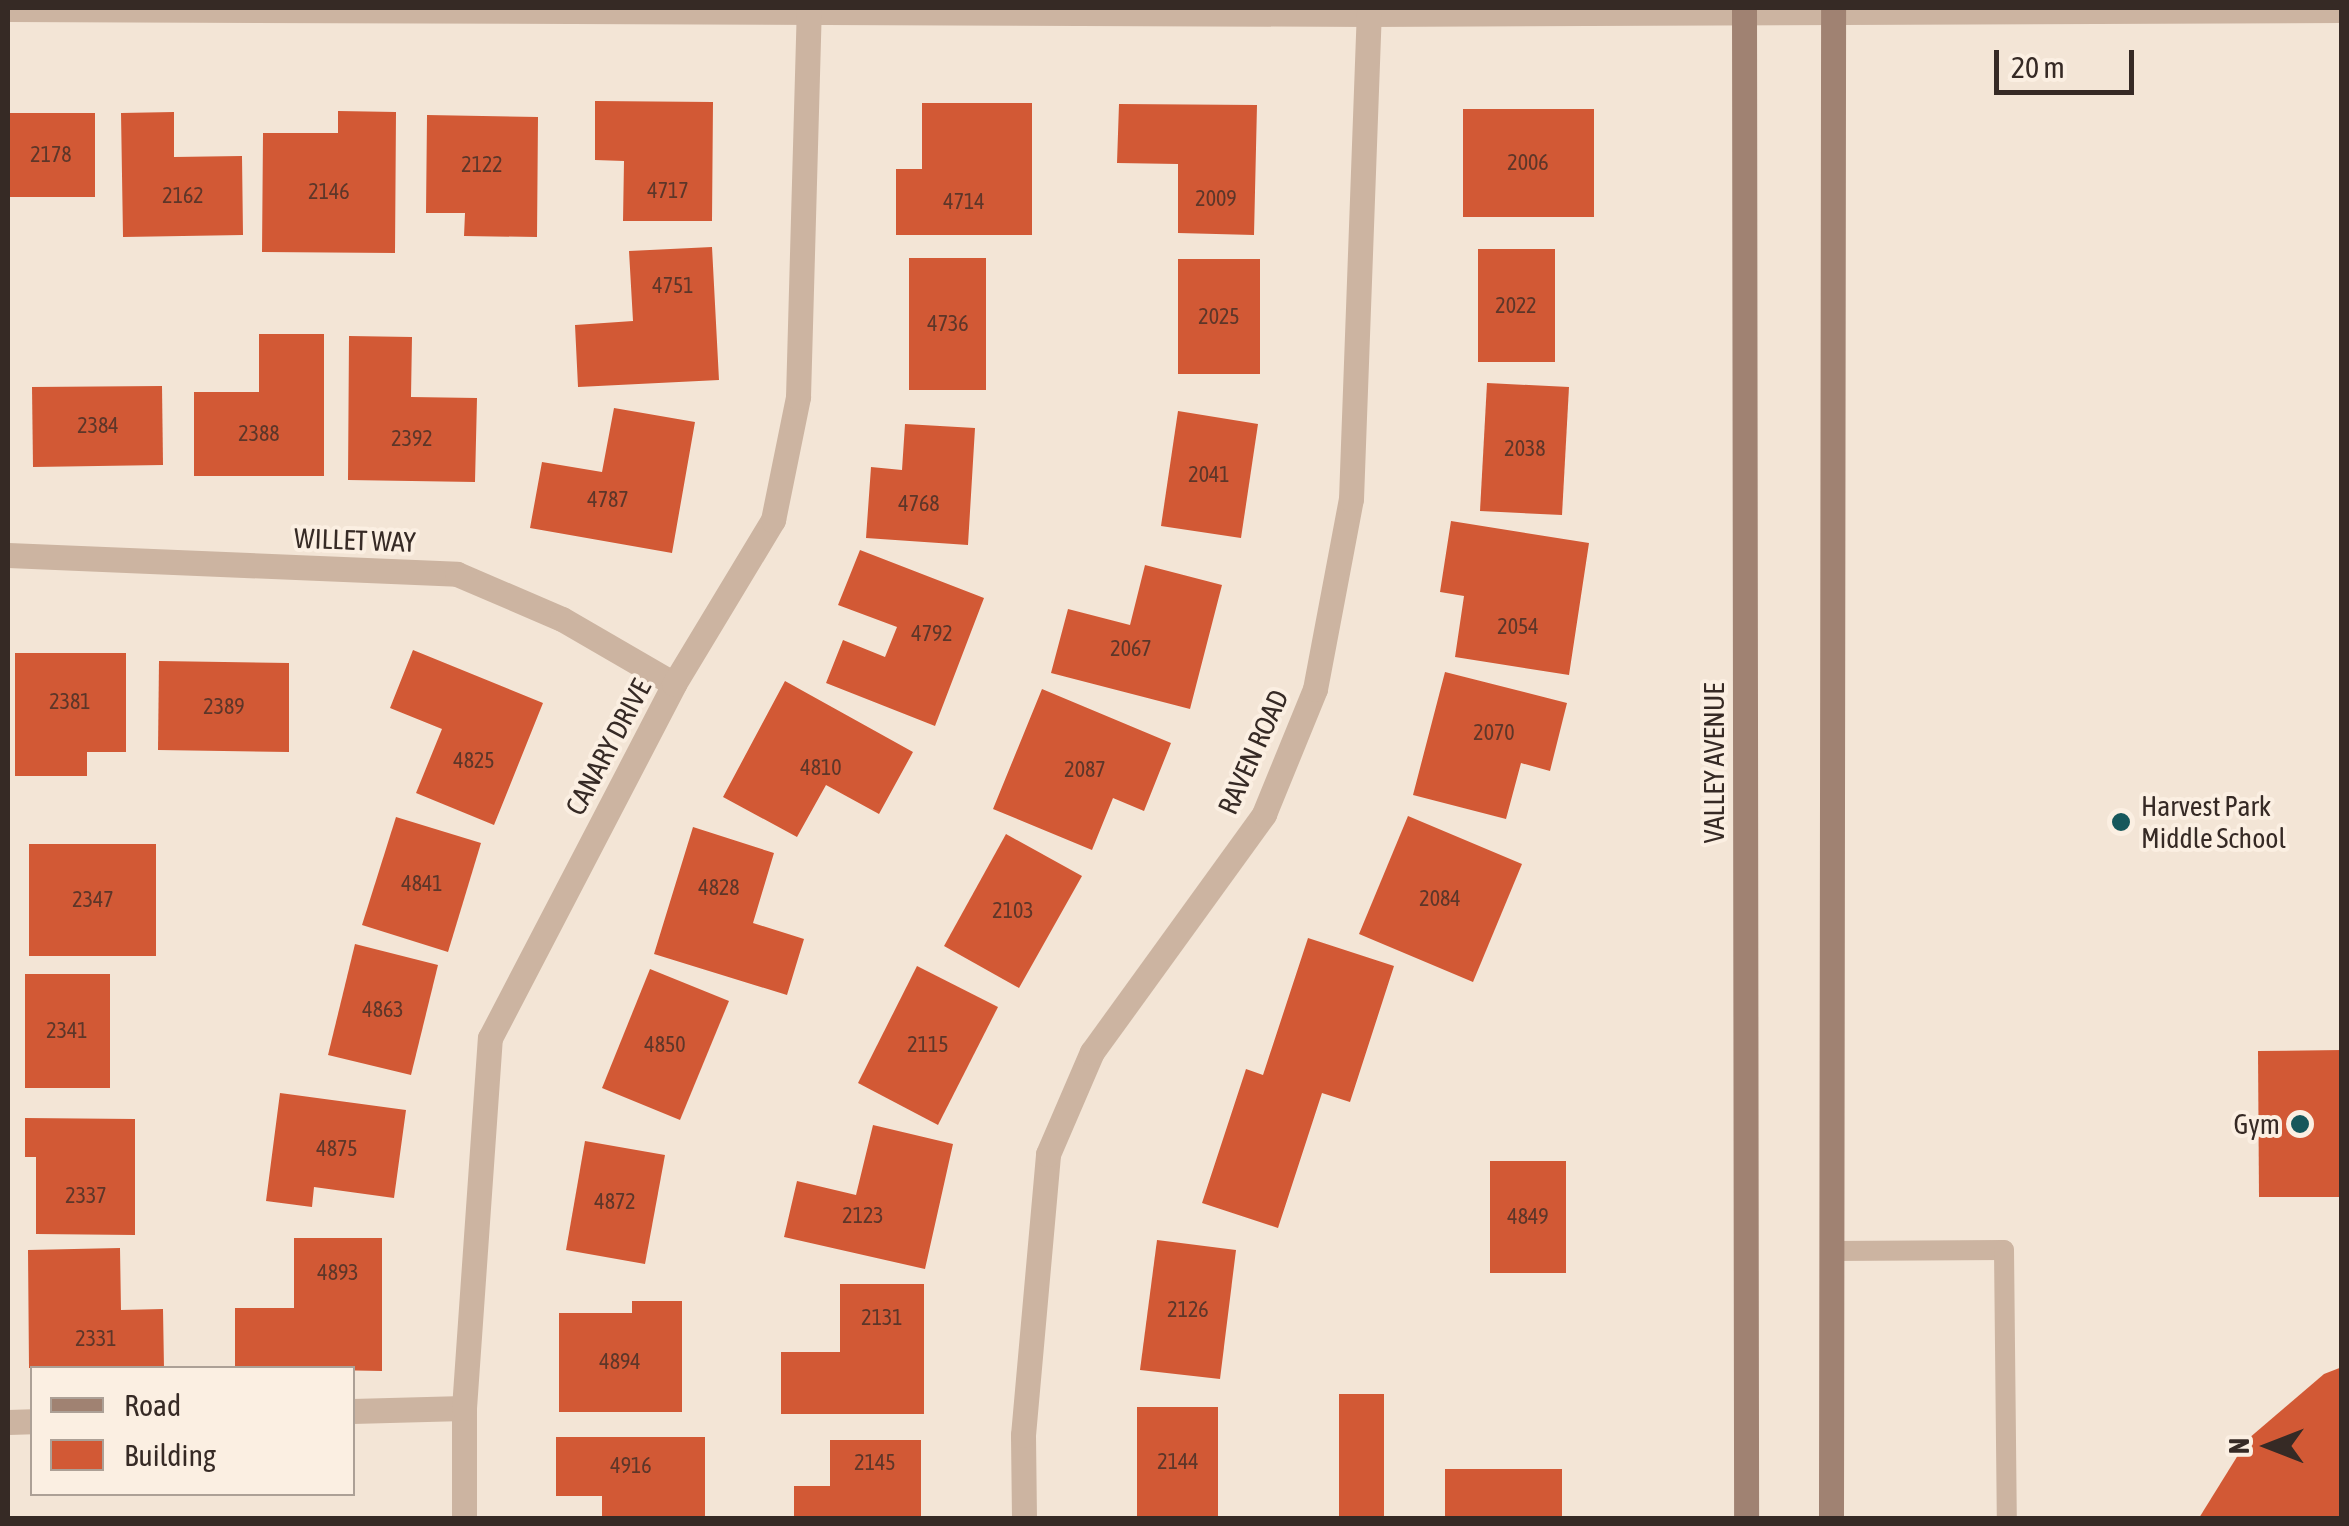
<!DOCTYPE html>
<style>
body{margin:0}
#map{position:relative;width:2349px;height:1526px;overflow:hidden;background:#f3e5d6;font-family:"Asap Condensed",sans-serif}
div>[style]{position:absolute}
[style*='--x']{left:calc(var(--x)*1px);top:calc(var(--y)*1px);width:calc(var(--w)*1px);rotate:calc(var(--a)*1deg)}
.building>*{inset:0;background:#d25935}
.service>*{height:20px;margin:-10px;padding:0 10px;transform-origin:10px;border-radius:10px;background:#ccb4a1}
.minor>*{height:25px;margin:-12.5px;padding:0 12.5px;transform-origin:12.5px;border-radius:12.5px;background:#ccb4a1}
.secondary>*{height:25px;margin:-12.5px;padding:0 12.5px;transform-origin:12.5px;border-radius:12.5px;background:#a08272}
.dots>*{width:28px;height:28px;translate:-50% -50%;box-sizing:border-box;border:5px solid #fbefe2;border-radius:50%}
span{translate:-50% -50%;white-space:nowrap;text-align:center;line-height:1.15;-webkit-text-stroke:8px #fbefe2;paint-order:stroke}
.number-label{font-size:22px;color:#5d3629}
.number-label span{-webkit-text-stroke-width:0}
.street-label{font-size:28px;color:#362a25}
.poi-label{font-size:28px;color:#362a25}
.left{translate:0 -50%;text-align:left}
.right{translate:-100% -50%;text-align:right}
.frame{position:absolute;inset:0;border:10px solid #362a25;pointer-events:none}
.legend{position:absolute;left:30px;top:1366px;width:325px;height:130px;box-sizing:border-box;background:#fbefe2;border:2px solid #aca096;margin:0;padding:12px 18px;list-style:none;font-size:30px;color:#362a25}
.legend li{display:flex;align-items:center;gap:20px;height:50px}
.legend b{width:50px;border:2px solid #aca096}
.north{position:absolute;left:2219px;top:1396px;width:100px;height:100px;-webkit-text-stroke:8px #fbefe2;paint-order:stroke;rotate:270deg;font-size:28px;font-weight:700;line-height:40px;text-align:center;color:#362a25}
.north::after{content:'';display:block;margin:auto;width:35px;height:45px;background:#362a25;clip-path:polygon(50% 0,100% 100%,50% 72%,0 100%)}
.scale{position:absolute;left:1994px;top:50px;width:140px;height:45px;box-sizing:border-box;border:5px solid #362a25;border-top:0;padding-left:12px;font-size:30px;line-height:35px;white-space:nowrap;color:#362a25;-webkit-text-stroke:8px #fbefe2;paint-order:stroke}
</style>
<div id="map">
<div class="building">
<i style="clip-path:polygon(595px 101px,713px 102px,712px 221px,623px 221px,624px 161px,595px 160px)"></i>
<i style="clip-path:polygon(922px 103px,1032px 103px,1032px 235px,896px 235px,896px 169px,922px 169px)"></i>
<i style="clip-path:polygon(1119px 104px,1257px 105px,1254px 235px,1178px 233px,1178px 164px,1117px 163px)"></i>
<i style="clip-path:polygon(1463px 109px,1594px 109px,1594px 217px,1463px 217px)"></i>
<i style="clip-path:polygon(338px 111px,396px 112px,395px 253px,262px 252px,263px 133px,338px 133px)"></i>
<i style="clip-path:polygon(174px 112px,174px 157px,242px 156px,243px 235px,123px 237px,121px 113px)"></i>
<i style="clip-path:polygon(8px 113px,95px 113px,95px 197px,8px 197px)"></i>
<i style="clip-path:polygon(427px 115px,538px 117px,537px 237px,464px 236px,465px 213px,426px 213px)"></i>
<i style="clip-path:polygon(712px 247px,719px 380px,578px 387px,575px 325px,633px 321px,629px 251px)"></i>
<i style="clip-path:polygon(1478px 249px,1555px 249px,1555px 362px,1478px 362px)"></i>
<i style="clip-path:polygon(909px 258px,986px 258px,986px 390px,909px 390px)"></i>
<i style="clip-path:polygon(1178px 259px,1260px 259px,1260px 374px,1178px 374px)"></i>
<i style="clip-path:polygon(259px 334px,324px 334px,324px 476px,194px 476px,194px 392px,259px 392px)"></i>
<i style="clip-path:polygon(349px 336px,412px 337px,411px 397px,477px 398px,475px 482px,348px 480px)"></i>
<i style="clip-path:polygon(1487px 383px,1569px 387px,1562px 515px,1480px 511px)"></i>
<i style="clip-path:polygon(162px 386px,163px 465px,33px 467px,32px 387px)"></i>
<i style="clip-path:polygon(614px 408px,695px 422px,672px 553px,530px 528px,542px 462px,602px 472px)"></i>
<i style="clip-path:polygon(1178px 411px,1258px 424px,1241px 538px,1161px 526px)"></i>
<i style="clip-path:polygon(905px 424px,975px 428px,968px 545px,866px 538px,871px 467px,902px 470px)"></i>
<i style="clip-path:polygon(1451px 521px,1589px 543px,1569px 675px,1455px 657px,1464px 596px,1440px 592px)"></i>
<i style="clip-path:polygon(860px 550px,984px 598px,935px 726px,826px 683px,843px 640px,885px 657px,897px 627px,838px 605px)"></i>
<i style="clip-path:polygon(1145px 565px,1222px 585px,1190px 709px,1051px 673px,1068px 609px,1130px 625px)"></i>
<i style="clip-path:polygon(413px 650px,543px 703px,494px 825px,416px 793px,442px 729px,390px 708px)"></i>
<i style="clip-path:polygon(15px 653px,126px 653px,126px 752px,87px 752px,87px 776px,15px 776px)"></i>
<i style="clip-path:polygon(159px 661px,289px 663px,289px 752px,158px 750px)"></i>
<i style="clip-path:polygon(1445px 672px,1567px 703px,1550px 771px,1521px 763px,1506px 819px,1413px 795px)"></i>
<i style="clip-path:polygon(785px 681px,913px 752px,879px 814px,826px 785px,797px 837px,723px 797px)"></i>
<i style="clip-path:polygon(1042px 689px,1171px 743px,1144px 811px,1113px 798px,1092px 850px,993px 809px)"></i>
<i style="clip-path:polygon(1408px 816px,1522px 864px,1473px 982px,1359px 934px)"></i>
<i style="clip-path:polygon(396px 817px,481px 843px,448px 952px,362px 925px)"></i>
<i style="clip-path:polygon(693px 827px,774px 853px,753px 923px,804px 939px,787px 995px,654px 954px)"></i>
<i style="clip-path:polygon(1006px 834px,1082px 876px,1019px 988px,944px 946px)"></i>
<i style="clip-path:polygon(29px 844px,156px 844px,156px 956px,29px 956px)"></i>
<i style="clip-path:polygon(1308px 938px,1394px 966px,1350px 1102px,1322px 1093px,1278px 1228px,1202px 1203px,1246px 1069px,1263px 1075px)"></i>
<i style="clip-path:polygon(355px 944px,438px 965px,411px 1075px,328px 1055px)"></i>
<i style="clip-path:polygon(917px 966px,998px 1007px,938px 1125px,858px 1083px)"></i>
<i style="clip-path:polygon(650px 969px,729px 1001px,680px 1120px,602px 1088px)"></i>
<i style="clip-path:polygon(25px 974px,110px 974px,110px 1088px,25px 1088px)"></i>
<i style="clip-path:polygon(2342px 1050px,2342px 1197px,2259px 1197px,2258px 1051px)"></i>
<i style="clip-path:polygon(280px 1093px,406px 1110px,394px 1198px,314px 1187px,312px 1207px,266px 1201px)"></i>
<i style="clip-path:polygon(25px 1118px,135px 1119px,135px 1235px,36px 1234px,36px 1157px,25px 1157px)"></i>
<i style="clip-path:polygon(873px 1125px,953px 1144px,925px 1269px,784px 1237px,797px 1181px,856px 1195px)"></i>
<i style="clip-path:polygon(585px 1141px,665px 1155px,645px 1264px,566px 1250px)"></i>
<i style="clip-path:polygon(1490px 1161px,1566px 1161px,1566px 1273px,1490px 1273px)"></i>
<i style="clip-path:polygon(294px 1238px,382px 1238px,382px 1371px,235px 1368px,235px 1308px,294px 1308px)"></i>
<i style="clip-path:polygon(1157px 1240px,1236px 1250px,1220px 1379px,1140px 1370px)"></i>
<i style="clip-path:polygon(120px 1248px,121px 1310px,163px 1309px,164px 1368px,29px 1368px,28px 1250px)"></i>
<i style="clip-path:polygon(840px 1284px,924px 1284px,924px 1414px,781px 1414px,781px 1352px,840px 1352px)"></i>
<i style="clip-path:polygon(632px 1301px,682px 1301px,682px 1412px,559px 1412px,559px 1313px,632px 1313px)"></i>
<i style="clip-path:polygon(2342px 1367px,2342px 1518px,2199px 1518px,2248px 1439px,2324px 1374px)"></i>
<i style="clip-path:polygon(1339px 1394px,1384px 1394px,1384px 1518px,1339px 1518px)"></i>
<i style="clip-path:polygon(1137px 1407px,1218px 1407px,1218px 1517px,1137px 1517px)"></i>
<i style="clip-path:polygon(556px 1437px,705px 1437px,705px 1518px,602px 1518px,602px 1496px,556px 1496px)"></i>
<i style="clip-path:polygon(830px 1440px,921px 1440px,921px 1518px,794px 1518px,794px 1486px,830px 1486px)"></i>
<i style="clip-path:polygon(1445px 1469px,1562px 1469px,1562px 1518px,1445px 1518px)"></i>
</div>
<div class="service">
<i style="--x:1830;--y:1251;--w:174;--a:-0.3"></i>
<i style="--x:2004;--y:1250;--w:268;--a:89.4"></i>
</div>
<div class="minor">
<i style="--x:8;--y:9;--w:1361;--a:0.21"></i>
<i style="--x:1369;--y:14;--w:973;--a:-0.24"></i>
<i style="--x:8;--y:555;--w:449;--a:2.4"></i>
<i style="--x:457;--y:574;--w:114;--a:23.2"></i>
<i style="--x:562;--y:619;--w:129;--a:30.1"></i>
<i style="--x:352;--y:1411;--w:112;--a:-1.5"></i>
<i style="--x:8;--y:1422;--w:24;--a:-2"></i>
<i style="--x:464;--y:1518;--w:110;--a:-90"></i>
<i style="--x:464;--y:1408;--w:371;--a:-86"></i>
<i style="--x:490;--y:1038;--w:399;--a:-62.5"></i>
<i style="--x:674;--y:684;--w:192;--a:-58.9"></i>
<i style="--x:773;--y:520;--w:126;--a:-78.5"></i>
<i style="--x:798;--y:397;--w:389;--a:-88.4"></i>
<i style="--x:1024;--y:1518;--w:83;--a:-90.7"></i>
<i style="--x:1023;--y:1435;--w:282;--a:-84.9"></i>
<i style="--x:1048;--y:1154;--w:111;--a:-66.7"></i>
<i style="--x:1092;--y:1052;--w:294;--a:-54.1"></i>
<i style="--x:1264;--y:814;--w:135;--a:-67.8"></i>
<i style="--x:1315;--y:689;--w:193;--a:-79.3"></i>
<i style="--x:1351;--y:499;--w:485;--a:-87.9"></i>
</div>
<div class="secondary">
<i style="--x:1744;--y:8;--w:1510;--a:89.92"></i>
<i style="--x:1831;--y:1518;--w:1510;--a:-89.92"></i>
</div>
<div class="dots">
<i style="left:2121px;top:822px;background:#16575b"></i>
<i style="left:2300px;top:1124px;background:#16575b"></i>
</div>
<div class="number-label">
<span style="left:51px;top:155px">2178</span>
<span style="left:1528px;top:163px">2006</span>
<span style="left:482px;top:165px">2122</span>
<span style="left:668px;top:191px">4717</span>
<span style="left:329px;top:192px">2146</span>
<span style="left:183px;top:196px">2162</span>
<span style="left:1216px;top:199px">2009</span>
<span style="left:964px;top:202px">4714</span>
<span style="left:673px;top:286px">4751</span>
<span style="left:1516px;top:306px">2022</span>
<span style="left:1219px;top:317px">2025</span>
<span style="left:948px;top:324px">4736</span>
<span style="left:98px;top:426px">2384</span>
<span style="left:259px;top:434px">2388</span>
<span style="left:412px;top:439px">2392</span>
<span style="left:1525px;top:449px">2038</span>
<span style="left:1209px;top:475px">2041</span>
<span style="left:608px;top:500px">4787</span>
<span style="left:919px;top:504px">4768</span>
<span style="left:1518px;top:627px">2054</span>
<span style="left:932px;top:634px">4792</span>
<span style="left:1131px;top:649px">2067</span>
<span style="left:70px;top:702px">2381</span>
<span style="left:224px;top:707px">2389</span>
<span style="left:1494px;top:733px">2070</span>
<span style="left:474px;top:761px">4825</span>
<span style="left:821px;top:768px">4810</span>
<span style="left:1085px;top:770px">2087</span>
<span style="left:422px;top:884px">4841</span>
<span style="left:719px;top:888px">4828</span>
<span style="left:1440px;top:899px">2084</span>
<span style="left:93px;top:900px">2347</span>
<span style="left:1013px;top:911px">2103</span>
<span style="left:383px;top:1010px">4863</span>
<span style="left:67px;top:1031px">2341</span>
<span style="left:665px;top:1045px">4850</span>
<span style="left:928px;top:1045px">2115</span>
<span style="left:337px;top:1149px">4875</span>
<span style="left:86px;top:1196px">2337</span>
<span style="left:615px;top:1202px">4872</span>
<span style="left:863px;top:1216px">2123</span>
<span style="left:1528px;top:1217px">4849</span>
<span style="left:338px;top:1273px">4893</span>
<span style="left:1188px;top:1310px">2126</span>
<span style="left:882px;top:1318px">2131</span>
<span style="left:96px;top:1339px">2331</span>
<span style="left:620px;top:1362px">4894</span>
<span style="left:1178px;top:1462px">2144</span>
<span style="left:875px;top:1463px">2145</span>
<span style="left:631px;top:1466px">4916</span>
</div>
<div class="street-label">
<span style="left:355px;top:540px;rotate:2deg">WILLET WAY</span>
<span style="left:608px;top:747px;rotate:-62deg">CANARY DRIVE</span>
<span style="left:1253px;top:752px;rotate:-66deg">RAVEN ROAD</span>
<span style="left:1714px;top:763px;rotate:-90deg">VALLEY AVENUE</span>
</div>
<div class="poi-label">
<span class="left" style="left:2141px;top:822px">Harvest Park<br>Middle School</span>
<span class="right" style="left:2280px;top:1124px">Gym</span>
</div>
<div class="frame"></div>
<ul class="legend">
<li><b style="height:12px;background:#a08272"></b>Road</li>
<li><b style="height:28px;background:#d25935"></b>Building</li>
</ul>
<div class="north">N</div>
<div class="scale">20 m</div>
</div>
